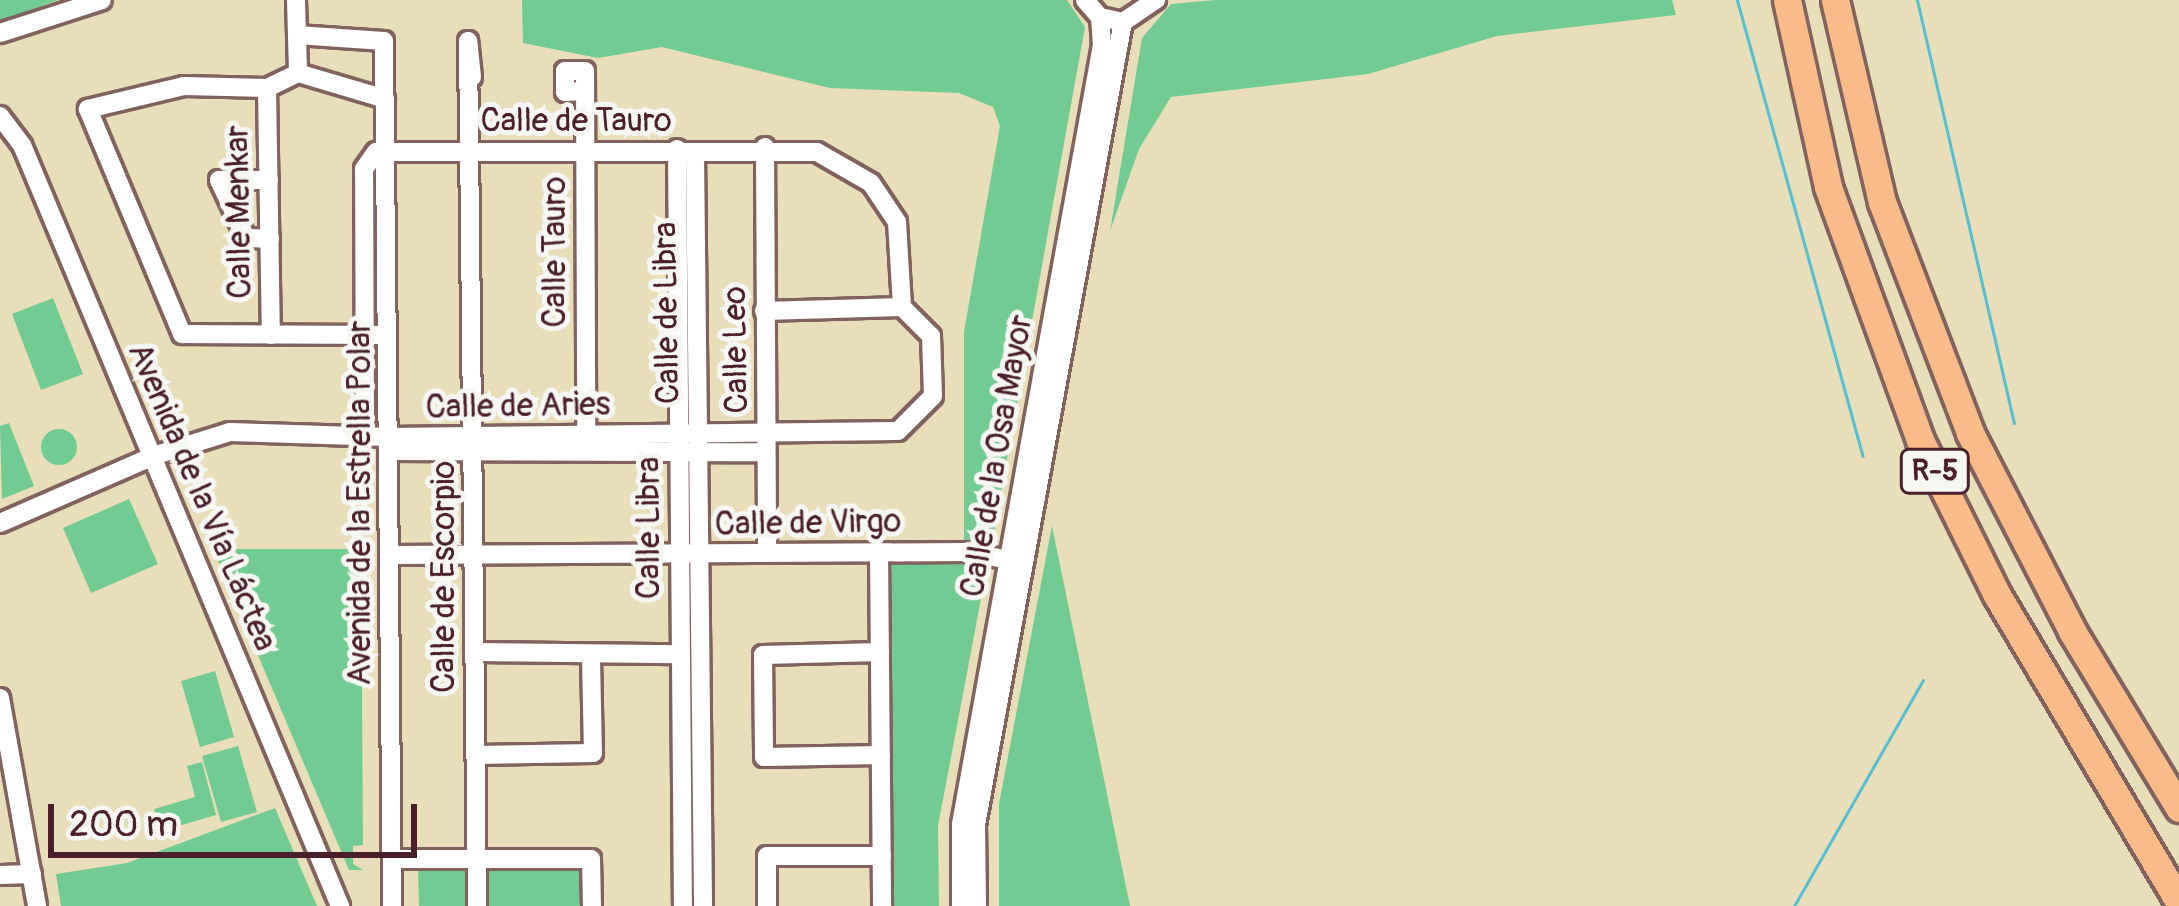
<!DOCTYPE html>
<meta charset="utf-8">
<style>
body{margin:0}
#map{position:relative;width:2179px;height:906px;overflow:hidden;background:#e8deba;font-family:Pangolin,sans-serif}
div>[style]{position:absolute}
[style*='--x']{left:calc(var(--x)*1px);top:calc(var(--y)*1px);width:calc(var(--w)*1px);rotate:calc(var(--a)*1deg)}
.green>*{inset:0;background:#71cb92}
.round{border-radius:50%}
.stream>*{height:3px;margin:-1.5px;padding:0 1.5px;transform-origin:1.5px;border-radius:1.5px;background:#55bed1}
.roads{filter:drop-shadow(3px 0 #81625d) drop-shadow(-3px 0 #81625d) drop-shadow(0 3px #81625d) drop-shadow(0 -3px #81625d)}
.minor>*{height:18px;margin:-9px;padding:0 9px;transform-origin:9px;border-radius:9px;background:#fff}
.highway>*{height:27px;margin:-13.5px;padding:0 13.5px;transform-origin:13.5px;border-radius:13.5px;background:#fabb8b}
span{translate:-50% -50%;white-space:nowrap;text-align:center;line-height:1.15;-webkit-text-stroke:10px #f6f6f2;paint-order:stroke}
.shield-label span{padding:3px 9px;background:#f6f6f2;border:3px solid;border-radius:9px;-webkit-text-stroke-width:0}
.shield-label{font-size:30px;color:#4a1f2b;font-weight:700}
.street-label{font-size:33px;color:#4a1f2b}
.scale{position:absolute;left:48px;top:804px;width:369px;height:54px;box-sizing:border-box;border:6px solid #4a1f2b;border-top:0;padding-left:15px;font-size:36px;line-height:42px;white-space:nowrap;color:#4a1f2b;-webkit-text-stroke:9px #f6f6f2;paint-order:stroke}
</style>
<div id="map">
<div class="green">
<i style="clip-path:polygon(0 0,58px 0,0 21px)"></i>
<i style="clip-path:polygon(522px 0,1067px 0,1085px 27px,991px 548px,964px 541px,964px 332px,1000px 126px,993px 107px,959px 93px,830px 88px,662px 47px,598px 58px,523px 43px)"></i>
<i style="clip-path:polygon(1216px 0,1672px 0,1676px 15px,1497px 36px,1368px 74px,1171px 97px,1139px 149px,1110px 231px,1142px 38px,1171px 4px)"></i>
<i style="clip-path:polygon(53px 298px,83px 374px,41px 390px,12px 314px)"></i>
<i style="clip-path:polygon(9px 423px,34px 486px,2px 499px,0 426px)"></i>
<i class="round" style="left:41px;top:429px;width:36px;height:36px"></i>
<i style="clip-path:polygon(129px 499px,158px 564px,91px 593px,63px 528px)"></i>
<i style="clip-path:polygon(1052px 526px,1130px 906px,999px 906px,999px 804px)"></i>
<i style="clip-path:polygon(213px 549px,361px 549px,363px 845px,353px 846px,353px 864px,363px 870px,349px 870px)"></i>
<i style="clip-path:polygon(965px 562px,987px 567px,938px 826px,939px 906px,892px 906px,887px 564px)"></i>
<i style="clip-path:polygon(215px 671px,234px 737px,200px 747px,181px 681px)"></i>
<i style="clip-path:polygon(238px 746px,257px 812px,221px 822px,202px 756px)"></i>
<i style="clip-path:polygon(202px 762px,216px 815px,161px 831px,154px 809px,195px 797px,187px 766px)"></i>
<i style="clip-path:polygon(275px 808px,317px 906px,61px 906px,56px 874px,127px 863px)"></i>
<i style="clip-path:polygon(466px 869px,466px 906px,419px 906px,418px 870px)"></i>
<i style="clip-path:polygon(581px 869px,582px 906px,486px 906px,485px 870px)"></i>
</div>
<div class="stream">
<i style="--x:1737;--y:0;--w:473;--a:74.6"></i>
<i style="--x:1917;--y:0;--w:434;--a:77.1"></i>
<i style="--x:1794;--y:906;--w:260;--a:-60.3"></i>
</div>
<div class="roads">
<div class="minor">
<i style="--x:296;--y:0;--w:73;--a:88.4"></i>
<i style="--x:298;--y:73;--w:91;--a:16.6"></i>
<i style="--x:1085;--y:0;--w:23;--a:49"></i>
<i style="--x:1100;--y:17;--w:24;--a:12"></i>
<i style="--x:1123;--y:22;--w:40;--a:-34"></i>
<i style="--x:0;--y:33;--w:107;--a:-17.9"></i>
<i style="--x:297;--y:35;--w:87;--a:3.9"></i>
<i style="--x:384;--y:41;--w:865;--a:89.47"></i>
<i style="--x:298;--y:73;--w:34;--a:154"></i>
<i style="--x:267;--y:88;--w:83;--a:-178.6"></i>
<i style="--x:184;--y:86;--w:99;--a:166.5"></i>
<i style="--x:88;--y:109;--w:244;--a:67.3"></i>
<i style="--x:182;--y:334;--w:196;--a:0.3"></i>
<i style="--x:472;--y:77;--w:36;--a:-96"></i>
<i style="--x:468;--y:41;--w:865;--a:89.4"></i>
<i style="--x:267;--y:88;--w:247;--a:89.1"></i>
<i style="--x:585;--y:91;--w:20;--a:177"></i>
<i style="--x:565;--y:92;--w:21;--a:-90"></i>
<i style="--x:565;--y:71;--w:20;--a:0"></i>
<i style="--x:585;--y:71;--w:363;--a:89.8"></i>
<i style="--x:0;--y:116;--w:36;--a:53"></i>
<i style="--x:22;--y:145;--w:825;--a:67.32"></i>
<i style="--x:765;--y:147;--w:405;--a:89.7"></i>
<i style="--x:677;--y:149;--w:757;--a:89.55"></i>
<i style="--x:695;--y:152;--w:754;--a:89.39"></i>
<i style="--x:269;--y:180;--w:50;--a:180"></i>
<i style="--x:219;--y:180;--w:64;--a:65"></i>
<i style="--x:246;--y:238;--w:24;--a:2"></i>
<i style="--x:764;--y:311;--w:138;--a:-1.7"></i>
<i style="--x:365;--y:433;--w:264;--a:-90.2"></i>
<i style="--x:364;--y:169;--w:21;--a:-55"></i>
<i style="--x:376;--y:152;--w:441;--a:0"></i>
<i style="--x:817;--y:152;--w:62;--a:29.9"></i>
<i style="--x:871;--y:183;--w:47;--a:56.3"></i>
<i style="--x:897;--y:222;--w:85;--a:86.6"></i>
<i style="--x:388;--y:451;--w:378;--a:0.2"></i>
<i style="--x:0;--y:523;--w:167;--a:-23.6"></i>
<i style="--x:153;--y:456;--w:81;--a:-17.3"></i>
<i style="--x:230;--y:432;--w:158;--a:1.8"></i>
<i style="--x:388;--y:437;--w:510;--a:-0.67"></i>
<i style="--x:898;--y:431;--w:49;--a:-45"></i>
<i style="--x:933;--y:396;--w:60;--a:-91.9"></i>
<i style="--x:931;--y:336;--w:41;--a:-135"></i>
<i style="--x:879;--y:552;--w:354;--a:89.5"></i>
<i style="--x:391;--y:555;--w:577;--a:-0.3"></i>
<i style="--x:968;--y:552;--w:42;--a:11"></i>
<i style="--x:475;--y:652;--w:205;--a:0.6"></i>
<i style="--x:880;--y:652;--w:117;--a:178.5"></i>
<i style="--x:763;--y:655;--w:102;--a:89.4"></i>
<i style="--x:764;--y:757;--w:117;--a:-1"></i>
<i style="--x:0;--y:698;--w:211;--a:79.9"></i>
<i style="--x:476;--y:755;--w:117;--a:-1"></i>
<i style="--x:593;--y:753;--w:99;--a:-91.2"></i>
<i style="--x:392;--y:859;--w:199;--a:0"></i>
<i style="--x:591;--y:859;--w:47;--a:88.8"></i>
<i style="--x:0;--y:875;--w:32;--a:-2"></i>
<i style="--x:767;--y:906;--w:50;--a:-90"></i>
<i style="--x:767;--y:856;--w:115;--a:0"></i>
<i style="--x:961;--y:906;--w:82;--a:-90"></i>
<i style="--x:961;--y:824;--w:792;--a:-79.74"></i>
<i style="--x:1102;--y:45;--w:28;--a:-94"></i>
<i style="--x:977;--y:906;--w:81;--a:-90.7"></i>
<i style="--x:976;--y:825;--w:816;--a:-79.63"></i>
</div>
<div class="highway">
<i style="--x:1787;--y:0;--w:191;--a:77.6"></i>
<i style="--x:1828;--y:187;--w:269;--a:70"></i>
<i style="--x:1920;--y:440;--w:173;--a:63.6"></i>
<i style="--x:1997;--y:595;--w:356;--a:59.3"></i>
<i style="--x:1835;--y:0;--w:207;--a:76.9"></i>
<i style="--x:1882;--y:202;--w:247;--a:69.1"></i>
<i style="--x:1970;--y:433;--w:223;--a:62.7"></i>
<i style="--x:2072;--y:631;--w:207;--a:58.8"></i>
</div>
</div>
<div class="shield-label">
<span style="left:1935px;top:471px">R-5</span>
</div>
<div class="street-label">
<span style="left:576px;top:121px">Calle de Tauro</span>
<span style="left:239px;top:212px;rotate:-91deg">Calle Menkar</span>
<span style="left:555px;top:252px;rotate:-90deg">Calle Tauro</span>
<span style="left:667px;top:313px;rotate:-91deg">Calle de Libra</span>
<span style="left:736px;top:350px;rotate:-91deg">Calle Leo</span>
<span style="left:518px;top:406px;rotate:-1deg">Calle de Aries</span>
<span style="left:997px;top:456px;rotate:-80deg">Calle de la Osa Mayor</span>
<span style="left:202px;top:497px;rotate:67deg">Avenida de la Vía Láctea</span>
<span style="left:360px;top:503px;rotate:-90deg">Avenida de la Estrella Polar</span>
<span style="left:808px;top:523px;rotate:-1deg">Calle de Virgo</span>
<span style="left:649px;top:528px;rotate:-90deg">Calle Libra</span>
<span style="left:444px;top:577px;rotate:-90deg">Calle de Escorpio</span>
</div>
<div class="scale">200 m</div>
</div>
